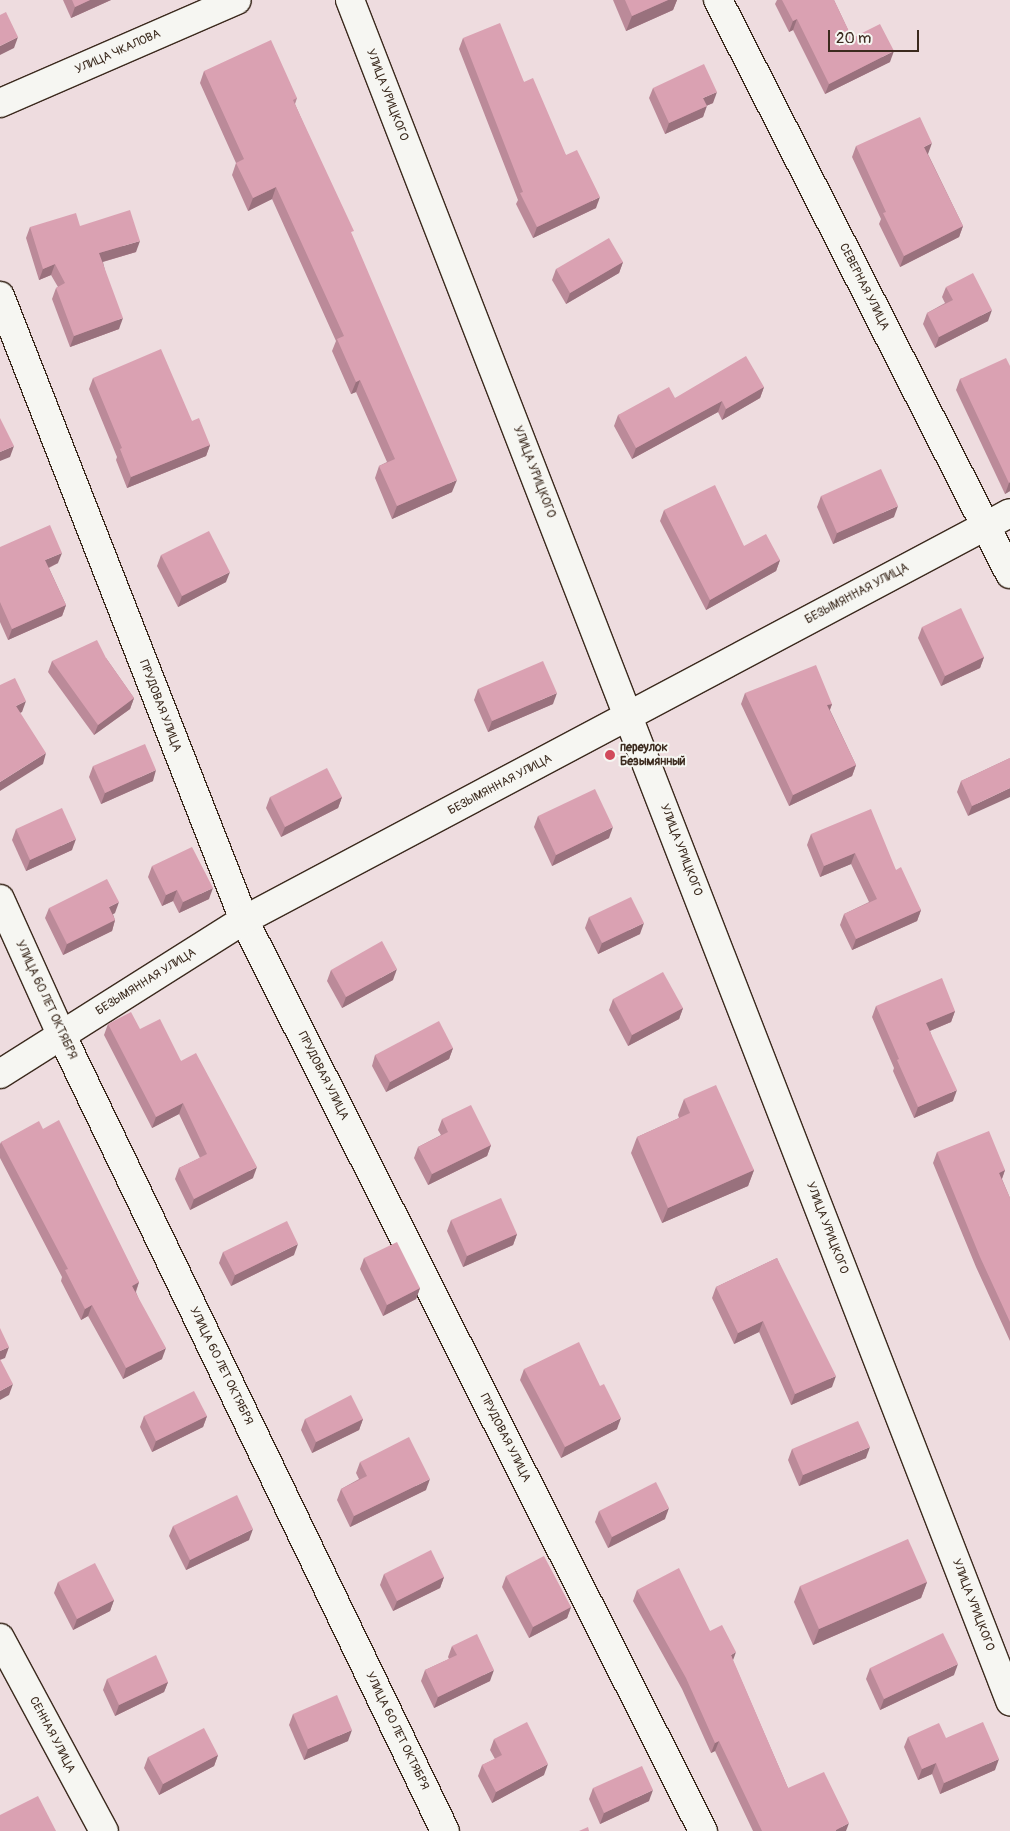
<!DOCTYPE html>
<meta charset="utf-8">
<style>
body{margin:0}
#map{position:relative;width:1010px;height:1831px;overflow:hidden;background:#eedcdf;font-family:Pangolin,sans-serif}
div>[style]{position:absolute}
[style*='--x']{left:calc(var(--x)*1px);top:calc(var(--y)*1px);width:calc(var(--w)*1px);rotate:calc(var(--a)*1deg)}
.roads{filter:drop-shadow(1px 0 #3b2a1e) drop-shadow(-1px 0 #3b2a1e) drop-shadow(0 1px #3b2a1e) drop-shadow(0 -1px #3b2a1e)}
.minor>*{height:28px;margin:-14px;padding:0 14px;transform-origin:14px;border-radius:14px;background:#f6f6f2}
.tertiary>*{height:28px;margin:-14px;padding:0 14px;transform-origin:14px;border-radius:14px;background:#f6f6f2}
.wall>*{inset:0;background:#bb8a99}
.shaded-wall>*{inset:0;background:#99717d}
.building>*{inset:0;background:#daa1b2}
.dots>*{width:14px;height:14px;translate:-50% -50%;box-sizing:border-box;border:2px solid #f6f6f2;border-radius:50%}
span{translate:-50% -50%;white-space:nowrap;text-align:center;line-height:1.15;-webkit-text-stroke:4px #f6f6f2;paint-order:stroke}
.street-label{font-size:12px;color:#3b2a1e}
.poi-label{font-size:12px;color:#3b2a1e;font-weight:700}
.left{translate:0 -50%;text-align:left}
.scale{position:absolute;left:828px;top:30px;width:91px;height:22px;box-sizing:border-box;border:2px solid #3b2a1e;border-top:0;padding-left:6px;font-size:15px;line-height:18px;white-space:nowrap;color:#3b2a1e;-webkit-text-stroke:4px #f6f6f2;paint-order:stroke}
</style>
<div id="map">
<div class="roads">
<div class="minor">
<i style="--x:718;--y:0;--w:644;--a:63.04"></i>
<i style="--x:0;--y:103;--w:258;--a:-23.5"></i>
<i style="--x:0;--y:296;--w:670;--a:68.64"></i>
<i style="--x:244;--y:920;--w:1020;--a:63.26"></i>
<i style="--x:0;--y:899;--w:150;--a:65.7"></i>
<i style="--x:62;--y:1036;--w:882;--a:64.28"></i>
<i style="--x:0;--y:1074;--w:289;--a:-32.3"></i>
<i style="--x:244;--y:920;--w:867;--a:-27.98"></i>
<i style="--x:0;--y:1638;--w:219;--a:61.7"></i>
</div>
<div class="tertiary">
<i style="--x:350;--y:0;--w:1825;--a:68.79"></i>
</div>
</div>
<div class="wall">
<i style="clip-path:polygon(63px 0,111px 0,71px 18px)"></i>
<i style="clip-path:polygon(613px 0,677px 0,673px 10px,626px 31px)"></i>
<i style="clip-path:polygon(777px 0,834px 0,852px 38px,890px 62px,825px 94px,793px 30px,789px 32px,775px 4px)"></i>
<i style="clip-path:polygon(463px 38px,524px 82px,596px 208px,533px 238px,516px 204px,518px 200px,459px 49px)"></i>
<i style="clip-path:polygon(204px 71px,297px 98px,295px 104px,352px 236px,452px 492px,392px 519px,375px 478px,379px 466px,387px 462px,356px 392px,351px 394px,332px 351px,336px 341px,272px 199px,248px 211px,232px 175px,236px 163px,200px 83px)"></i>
<i style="clip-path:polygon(653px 88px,713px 103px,706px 106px,703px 117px,665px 134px,649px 98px)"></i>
<i style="clip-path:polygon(856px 146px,928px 154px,963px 226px,959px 237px,900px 267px,879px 224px,881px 219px,852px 157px)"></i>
<i style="clip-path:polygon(80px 226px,136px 252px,103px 262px,119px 329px,70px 347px,52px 299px,56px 288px,58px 287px,51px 275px,39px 280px,26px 238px,30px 227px)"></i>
<i style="clip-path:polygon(623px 262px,619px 273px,566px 304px,552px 280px,556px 269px)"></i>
<i style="clip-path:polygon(946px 287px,988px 321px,935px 348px,923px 324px,927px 313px,945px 303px,942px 297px)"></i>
<i style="clip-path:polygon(1010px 366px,1010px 491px,1005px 494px,956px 390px,960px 379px)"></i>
<i style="clip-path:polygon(93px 378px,192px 421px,210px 445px,206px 456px,127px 488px,116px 460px,117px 457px,89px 389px)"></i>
<i style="clip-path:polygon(764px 387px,760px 398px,722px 420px,718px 412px,632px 459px,614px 426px,618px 415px,675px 398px)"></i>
<i style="clip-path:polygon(821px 496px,894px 517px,833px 544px,817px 507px)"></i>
<i style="clip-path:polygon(664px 510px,744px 546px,780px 560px,776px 571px,706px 610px,660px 521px)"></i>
<i style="clip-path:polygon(0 547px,58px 563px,49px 568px,66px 605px,62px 616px,8px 640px,0 622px)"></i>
<i style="clip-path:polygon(161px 555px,226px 582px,178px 607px,157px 566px)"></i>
<i style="clip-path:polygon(922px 627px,984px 657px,980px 668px,941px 686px,918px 638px)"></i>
<i style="clip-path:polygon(106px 658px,134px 698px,130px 709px,94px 735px,48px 672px,52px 661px)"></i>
<i style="clip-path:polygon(478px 689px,553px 704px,488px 732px,474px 700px)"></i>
<i style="clip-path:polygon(745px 693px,832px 704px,830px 710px,856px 765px,852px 776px,789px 806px,741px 704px)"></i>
<i style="clip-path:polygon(1010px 758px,968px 816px,957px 792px,961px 781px)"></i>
<i style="clip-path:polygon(93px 766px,153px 781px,101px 804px,89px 777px)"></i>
<i style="clip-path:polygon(270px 797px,342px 797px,338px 808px,281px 837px,266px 808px)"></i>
<i style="clip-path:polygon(538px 816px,609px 838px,552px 866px,534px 827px)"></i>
<i style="clip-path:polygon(16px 829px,72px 850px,26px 871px,12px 840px)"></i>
<i style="clip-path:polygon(811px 834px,896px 870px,921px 910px,917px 921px,852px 950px,840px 925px,844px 914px,869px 902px,851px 864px,820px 877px,807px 845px)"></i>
<i style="clip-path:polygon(152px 866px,209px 899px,179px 913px,173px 901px,162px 906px,148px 877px)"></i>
<i style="clip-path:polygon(49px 908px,115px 913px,113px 914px,115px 920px,112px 931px,63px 955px,45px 918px)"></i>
<i style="clip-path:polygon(589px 917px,640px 934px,598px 954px,585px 928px)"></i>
<i style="clip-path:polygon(331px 970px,393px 980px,342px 1008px,327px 981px)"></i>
<i style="clip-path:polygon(613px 999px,683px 1008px,679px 1019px,628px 1046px,609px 1010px)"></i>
<i style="clip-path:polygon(876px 1006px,955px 1011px,951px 1022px,930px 1031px,953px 1101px,914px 1118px,893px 1071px,894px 1068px,872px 1017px)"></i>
<i style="clip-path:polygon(108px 1024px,181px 1061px,253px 1178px,190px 1210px,175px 1179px,179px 1168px,200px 1158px,179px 1114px,152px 1128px,104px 1035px)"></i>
<i style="clip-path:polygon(453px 1048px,449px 1059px,386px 1092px,372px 1066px,375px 1055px)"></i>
<i style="clip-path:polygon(684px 1099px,754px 1170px,748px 1186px,662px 1223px,631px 1153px,637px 1137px,679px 1118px,678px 1115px)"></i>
<i style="clip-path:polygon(442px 1119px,491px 1145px,487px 1156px,428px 1185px,414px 1158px,418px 1147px,441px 1135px,438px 1130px)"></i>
<i style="clip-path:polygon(43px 1129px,139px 1282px,136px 1292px,162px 1359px,123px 1379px,88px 1316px,81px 1320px,61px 1281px,62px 1277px,0 1158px,0 1144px,1px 1142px)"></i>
<i style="clip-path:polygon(937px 1152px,1005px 1170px,1002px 1179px,1010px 1198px,1010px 1341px,976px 1267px,933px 1163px)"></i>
<i style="clip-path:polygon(451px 1220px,517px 1234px,513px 1245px,463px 1267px,447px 1231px)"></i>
<i style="clip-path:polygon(223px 1252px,294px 1255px,231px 1286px,219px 1263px)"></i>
<i style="clip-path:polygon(364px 1258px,420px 1288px,416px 1299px,383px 1316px,360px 1269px)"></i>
<i style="clip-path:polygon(777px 1258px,832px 1387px,791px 1405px,759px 1332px,734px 1344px,712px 1298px,716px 1287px)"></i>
<i style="clip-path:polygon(524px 1369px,617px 1429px,561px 1458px,520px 1380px)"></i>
<i style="clip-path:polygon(144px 1416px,207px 1416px,203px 1427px,152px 1452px,140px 1427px)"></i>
<i style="clip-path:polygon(305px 1419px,363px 1419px,359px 1430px,312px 1453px,301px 1430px)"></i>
<i style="clip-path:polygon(792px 1449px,866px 1458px,799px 1486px,788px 1460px)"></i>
<i style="clip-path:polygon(360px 1462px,426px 1490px,350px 1527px,337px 1500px,341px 1489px,359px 1479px,356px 1473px)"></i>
<i style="clip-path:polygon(599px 1511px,665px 1519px,608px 1548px,595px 1522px)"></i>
<i style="clip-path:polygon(173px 1526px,249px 1540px,186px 1570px,169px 1536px)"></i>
<i style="clip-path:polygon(384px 1574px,444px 1577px,440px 1588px,393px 1611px,380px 1585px)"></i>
<i style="clip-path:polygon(506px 1576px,571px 1607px,567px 1618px,529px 1638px,502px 1587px)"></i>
<i style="clip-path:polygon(58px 1582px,114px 1600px,110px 1611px,73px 1630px,54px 1593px)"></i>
<i style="clip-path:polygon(927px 1582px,921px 1598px,813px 1645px,794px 1602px,800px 1586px)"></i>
<i style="clip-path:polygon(637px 1590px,710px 1631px,733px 1661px,788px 1788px,846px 1831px,753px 1831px,715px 1751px,711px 1753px,682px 1689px,633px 1601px)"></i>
<i style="clip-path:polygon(452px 1646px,490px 1681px,434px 1708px,421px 1681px,425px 1670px,449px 1659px,448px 1657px)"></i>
<i style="clip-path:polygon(870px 1668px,954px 1675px,880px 1710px,866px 1679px)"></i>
<i style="clip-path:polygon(107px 1679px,168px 1682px,164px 1692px,115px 1716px,103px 1690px)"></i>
<i style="clip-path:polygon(293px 1714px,348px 1741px,304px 1760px,289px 1725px)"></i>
<i style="clip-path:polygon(908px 1737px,946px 1738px,995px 1770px,940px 1794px,932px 1774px,918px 1780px,904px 1747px)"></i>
<i style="clip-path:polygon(494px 1739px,544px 1775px,492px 1803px,478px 1776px,482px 1765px,495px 1759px,490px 1750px)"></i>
<i style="clip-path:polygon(218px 1755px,214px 1766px,159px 1795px,144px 1768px,148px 1757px)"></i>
<i style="clip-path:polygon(593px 1788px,649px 1801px,600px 1824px,589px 1799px)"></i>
</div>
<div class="shaded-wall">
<i style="clip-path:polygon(90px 0,111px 0,71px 18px,75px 7px)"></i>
<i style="clip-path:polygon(668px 0,677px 0,673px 10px,626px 31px,632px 16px)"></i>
<i style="clip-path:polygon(797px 19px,793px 30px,789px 32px,793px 21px)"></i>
<i style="clip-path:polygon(18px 37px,14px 48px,0 55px,0 46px)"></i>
<i style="clip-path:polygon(894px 51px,890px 62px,825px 94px,829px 84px)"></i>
<i style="clip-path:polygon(717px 92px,713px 103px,699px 109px,703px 98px)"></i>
<i style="clip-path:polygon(707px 106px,703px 117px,665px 134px,669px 123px)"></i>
<i style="clip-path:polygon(932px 143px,928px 154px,920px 158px,924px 147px)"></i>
<i style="clip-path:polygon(276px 187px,272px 199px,248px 211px,253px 198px)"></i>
<i style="clip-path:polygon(600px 197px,596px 208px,533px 238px,537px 227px)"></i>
<i style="clip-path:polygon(963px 226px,959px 237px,900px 267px,904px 256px)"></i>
<i style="clip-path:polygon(140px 241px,136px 252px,95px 264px,99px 253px)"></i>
<i style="clip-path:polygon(623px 262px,619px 273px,566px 304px,570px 293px)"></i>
<i style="clip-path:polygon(55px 264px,51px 275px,39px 280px,43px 269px)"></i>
<i style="clip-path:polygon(992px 310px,988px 321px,935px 348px,939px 337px)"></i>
<i style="clip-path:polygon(123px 318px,119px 329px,70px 347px,74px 336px)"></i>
<i style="clip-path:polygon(360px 380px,356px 392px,351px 394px,356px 382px)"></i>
<i style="clip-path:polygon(764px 387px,760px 398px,722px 420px,726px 409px)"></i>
<i style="clip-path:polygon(722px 401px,718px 412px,632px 459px,636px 448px)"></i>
<i style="clip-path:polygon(210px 445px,206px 456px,127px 488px,131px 477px)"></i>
<i style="clip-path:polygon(14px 446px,10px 457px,0 461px,0 452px)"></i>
<i style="clip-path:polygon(457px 480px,452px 492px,392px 519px,397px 506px)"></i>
<i style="clip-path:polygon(1010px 482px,1010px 491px,1005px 494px,1009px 483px)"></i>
<i style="clip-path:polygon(898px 506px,894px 517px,833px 544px,837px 533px)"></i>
<i style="clip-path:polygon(62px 553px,58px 563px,41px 571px,45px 560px)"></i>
<i style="clip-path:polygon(780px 560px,776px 571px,706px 610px,710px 600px)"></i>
<i style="clip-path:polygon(230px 572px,226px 582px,178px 607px,182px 596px)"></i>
<i style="clip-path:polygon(66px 605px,62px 616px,8px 640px,12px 629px)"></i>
<i style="clip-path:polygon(984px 657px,980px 668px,941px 686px,945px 676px)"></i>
<i style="clip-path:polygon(557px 693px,553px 704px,488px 732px,492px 721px)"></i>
<i style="clip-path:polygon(134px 698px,130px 709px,94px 735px,98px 725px)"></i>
<i style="clip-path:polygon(26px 701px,22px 712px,12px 717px,16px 706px)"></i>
<i style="clip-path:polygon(832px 704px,828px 714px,827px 705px)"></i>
<i style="clip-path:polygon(46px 753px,43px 764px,0 791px,0 782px)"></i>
<i style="clip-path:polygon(856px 765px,852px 776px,789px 806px,793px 795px)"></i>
<i style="clip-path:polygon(156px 770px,153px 781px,101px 804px,105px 793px)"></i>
<i style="clip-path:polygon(1010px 788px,1010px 797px,968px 816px,972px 806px)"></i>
<i style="clip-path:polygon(342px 797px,338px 808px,281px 837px,285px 827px)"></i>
<i style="clip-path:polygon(613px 827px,609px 838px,552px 866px,556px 855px)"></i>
<i style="clip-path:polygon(76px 839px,72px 850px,26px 871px,30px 860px)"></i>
<i style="clip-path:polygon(855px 853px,851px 864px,820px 877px,824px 866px)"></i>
<i style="clip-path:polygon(213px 888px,209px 899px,179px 913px,183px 902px)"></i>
<i style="clip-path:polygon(177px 890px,173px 901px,162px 906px,166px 895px)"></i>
<i style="clip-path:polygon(119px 902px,115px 913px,105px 918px,109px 907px)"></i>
<i style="clip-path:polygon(921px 910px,917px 921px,852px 950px,856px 939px)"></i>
<i style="clip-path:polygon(115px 920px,112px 931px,63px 955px,67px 944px)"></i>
<i style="clip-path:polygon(644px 923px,640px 934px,598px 954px,602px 943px)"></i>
<i style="clip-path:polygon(397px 969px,393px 980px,342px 1008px,346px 997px)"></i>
<i style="clip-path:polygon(683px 1008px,679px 1019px,628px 1046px,632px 1035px)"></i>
<i style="clip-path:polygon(955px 1011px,951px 1022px,922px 1034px,926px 1023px)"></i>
<i style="clip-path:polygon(453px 1048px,449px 1059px,386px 1092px,390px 1082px)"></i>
<i style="clip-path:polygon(957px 1090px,953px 1101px,914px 1118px,918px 1107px)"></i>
<i style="clip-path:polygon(183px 1103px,179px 1114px,152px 1128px,156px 1117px)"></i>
<i style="clip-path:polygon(491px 1145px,487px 1156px,428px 1185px,432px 1174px)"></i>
<i style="clip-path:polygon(257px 1167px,253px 1178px,190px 1210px,194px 1199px)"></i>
<i style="clip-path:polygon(754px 1170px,748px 1186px,662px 1223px,668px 1208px)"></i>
<i style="clip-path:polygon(1005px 1170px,1001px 1181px,999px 1173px)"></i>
<i style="clip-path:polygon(517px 1234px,513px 1245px,463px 1267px,467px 1256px)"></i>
<i style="clip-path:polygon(298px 1244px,294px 1255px,231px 1286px,235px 1275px)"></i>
<i style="clip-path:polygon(139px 1282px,135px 1293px,132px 1286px)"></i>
<i style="clip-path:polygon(420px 1288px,416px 1299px,383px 1316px,387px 1305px)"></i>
<i style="clip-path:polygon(92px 1305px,88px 1316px,81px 1320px,85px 1309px)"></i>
<i style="clip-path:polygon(763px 1321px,759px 1332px,734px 1344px,738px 1333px)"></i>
<i style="clip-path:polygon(9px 1347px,5px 1358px,0 1360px,0 1351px)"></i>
<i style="clip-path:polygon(166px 1348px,162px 1359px,123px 1379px,126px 1368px)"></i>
<i style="clip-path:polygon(836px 1376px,832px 1387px,791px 1405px,795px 1394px)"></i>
<i style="clip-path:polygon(13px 1384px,9px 1395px,0 1400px,0 1391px)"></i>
<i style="clip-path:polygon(207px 1416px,203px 1427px,152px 1452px,156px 1441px)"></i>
<i style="clip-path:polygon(621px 1418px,617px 1429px,561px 1458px,565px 1447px)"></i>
<i style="clip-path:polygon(363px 1419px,359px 1430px,312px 1453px,316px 1442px)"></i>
<i style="clip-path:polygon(870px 1447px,866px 1458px,799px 1486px,803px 1475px)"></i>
<i style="clip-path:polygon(430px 1479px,426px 1490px,350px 1527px,354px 1516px)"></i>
<i style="clip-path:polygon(669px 1508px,665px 1519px,608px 1548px,612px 1537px)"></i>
<i style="clip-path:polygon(253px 1529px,249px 1540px,186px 1570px,190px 1560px)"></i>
<i style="clip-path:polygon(444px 1577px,440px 1588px,393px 1611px,397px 1601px)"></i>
<i style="clip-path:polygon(927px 1582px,921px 1598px,813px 1645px,819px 1629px)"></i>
<i style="clip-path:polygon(114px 1600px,110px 1611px,73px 1630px,77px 1619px)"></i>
<i style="clip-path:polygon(571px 1607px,567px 1618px,529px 1638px,533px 1627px)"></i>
<i style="clip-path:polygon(736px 1652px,732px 1663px,731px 1655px)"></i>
<i style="clip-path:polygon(958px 1664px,954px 1675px,880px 1710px,884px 1699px)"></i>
<i style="clip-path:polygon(494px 1670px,490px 1681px,434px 1708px,438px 1697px)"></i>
<i style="clip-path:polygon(168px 1682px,164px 1692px,115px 1716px,119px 1705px)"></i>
<i style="clip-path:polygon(352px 1730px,348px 1741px,304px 1760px,308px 1749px)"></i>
<i style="clip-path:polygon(719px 1741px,715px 1751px,711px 1753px,715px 1743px)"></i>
<i style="clip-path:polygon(218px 1755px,214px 1766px,159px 1795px,163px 1784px)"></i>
<i style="clip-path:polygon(999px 1759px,995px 1770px,940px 1794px,944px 1783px)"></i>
<i style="clip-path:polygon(936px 1763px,932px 1774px,918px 1780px,922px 1769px)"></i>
<i style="clip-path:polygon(548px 1764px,544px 1775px,492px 1803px,496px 1792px)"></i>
<i style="clip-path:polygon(653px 1790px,649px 1801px,600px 1824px,604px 1813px)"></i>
<i style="clip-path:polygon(849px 1823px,846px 1831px,835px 1831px,836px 1830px)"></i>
</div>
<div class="building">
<i style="clip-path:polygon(72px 0,90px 0,75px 7px)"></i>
<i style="clip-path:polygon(625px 0,668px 0,632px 16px)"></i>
<i style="clip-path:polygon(782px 0,834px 0,852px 38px,880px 24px,894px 51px,829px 84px,797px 19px,793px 21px)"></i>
<i style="clip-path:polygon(6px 12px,18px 37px,0 46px,0 15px)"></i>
<i style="clip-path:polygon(500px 23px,524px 82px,533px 78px,566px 155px,577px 150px,600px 197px,537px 227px,520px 193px,523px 192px,463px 38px)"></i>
<i style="clip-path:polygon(271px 40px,297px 98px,293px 100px,354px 231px,351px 232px,457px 480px,397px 506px,379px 466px,395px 459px,360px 380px,356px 382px,337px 339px,344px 336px,276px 187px,253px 198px,236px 163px,244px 159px,204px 71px)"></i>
<i style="clip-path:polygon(704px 64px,717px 92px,703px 98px,707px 106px,669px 123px,653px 88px)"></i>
<i style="clip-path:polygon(920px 117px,932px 143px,924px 147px,963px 226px,904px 256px,883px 213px,886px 212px,856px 146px)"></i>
<i style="clip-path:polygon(130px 210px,140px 241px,99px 253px,123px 318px,74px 336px,56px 288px,65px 283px,55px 264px,43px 269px,30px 227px,76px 213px,80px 226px)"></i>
<i style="clip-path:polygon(609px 238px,623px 262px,570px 293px,556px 269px)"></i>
<i style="clip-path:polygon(973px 273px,992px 310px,939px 337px,927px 313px,953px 300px,946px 287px)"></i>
<i style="clip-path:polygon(161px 349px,192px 421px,199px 418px,210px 445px,131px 477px,120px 449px,122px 448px,93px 378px)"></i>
<i style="clip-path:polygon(746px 356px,764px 387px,726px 409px,722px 401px,636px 448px,618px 415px,669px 387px,675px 398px)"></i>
<i style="clip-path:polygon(1006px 358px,1010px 366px,1010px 482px,1009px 483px,960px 379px)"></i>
<i style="clip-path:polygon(0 418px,14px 446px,0 452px)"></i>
<i style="clip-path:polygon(881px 469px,898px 506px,837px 533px,821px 496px)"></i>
<i style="clip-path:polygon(715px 485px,744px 546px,766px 534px,780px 560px,710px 600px,664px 510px)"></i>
<i style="clip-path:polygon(50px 525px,62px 553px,45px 560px,66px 605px,12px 629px,0 602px,0 547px)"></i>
<i style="clip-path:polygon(209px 531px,230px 572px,182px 596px,161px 555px)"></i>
<i style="clip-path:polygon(961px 608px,984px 657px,945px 676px,922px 627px)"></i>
<i style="clip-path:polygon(97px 640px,106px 658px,134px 698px,98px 725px,52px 661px)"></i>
<i style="clip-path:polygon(543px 661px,557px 693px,492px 721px,478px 689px)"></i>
<i style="clip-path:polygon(816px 665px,832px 704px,827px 705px,856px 765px,793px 795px,745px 693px)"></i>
<i style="clip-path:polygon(15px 678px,26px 701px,16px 706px,46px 753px,0 782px,0 685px)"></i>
<i style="clip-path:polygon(145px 744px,156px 770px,105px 793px,93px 766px)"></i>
<i style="clip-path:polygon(1010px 758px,1010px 788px,972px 806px,961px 781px)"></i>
<i style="clip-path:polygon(327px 768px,342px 797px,285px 827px,270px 797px)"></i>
<i style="clip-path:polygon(595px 789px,613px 827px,556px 855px,538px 816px)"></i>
<i style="clip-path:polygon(62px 808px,76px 839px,30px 860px,16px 829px)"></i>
<i style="clip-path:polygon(871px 809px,896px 870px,901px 867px,921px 910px,856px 939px,844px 914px,877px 899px,855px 853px,824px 866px,811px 834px)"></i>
<i style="clip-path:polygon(192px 847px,213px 888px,183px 902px,177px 890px,166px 895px,152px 866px)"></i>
<i style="clip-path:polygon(107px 879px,119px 902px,109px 907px,115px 920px,67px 944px,49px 908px)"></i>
<i style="clip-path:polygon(631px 897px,644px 923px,602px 943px,589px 917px)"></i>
<i style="clip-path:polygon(382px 941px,397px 969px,346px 997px,331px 970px)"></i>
<i style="clip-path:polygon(663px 972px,683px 1008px,632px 1035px,613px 999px)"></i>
<i style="clip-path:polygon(942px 978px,955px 1011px,926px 1023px,957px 1090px,918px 1107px,897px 1060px,899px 1059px,876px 1006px)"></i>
<i style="clip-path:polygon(131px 1012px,140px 1029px,160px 1019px,181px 1061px,196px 1053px,257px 1167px,194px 1199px,179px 1168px,207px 1154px,183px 1103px,156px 1117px,108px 1024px)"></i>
<i style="clip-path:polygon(439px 1021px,453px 1048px,390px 1082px,375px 1055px)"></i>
<i style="clip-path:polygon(716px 1085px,754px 1170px,668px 1208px,637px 1137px,690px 1113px,684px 1099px)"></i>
<i style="clip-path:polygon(471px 1105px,491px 1145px,432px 1174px,418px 1147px,448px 1132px,442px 1119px)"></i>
<i style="clip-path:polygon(59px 1120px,139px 1282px,132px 1286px,166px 1348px,126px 1368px,92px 1305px,85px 1309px,65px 1270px,68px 1269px,1px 1142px,39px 1121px,43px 1129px)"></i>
<i style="clip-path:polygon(989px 1131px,1005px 1170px,999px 1173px,1010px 1198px,1010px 1322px,980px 1257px,937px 1152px)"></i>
<i style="clip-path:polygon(501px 1198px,517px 1234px,467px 1256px,451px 1220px)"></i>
<i style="clip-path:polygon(287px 1221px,298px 1244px,235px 1275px,223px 1252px)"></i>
<i style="clip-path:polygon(397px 1242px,420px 1288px,387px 1305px,364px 1258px)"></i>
<i style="clip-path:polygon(777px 1258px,836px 1376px,795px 1394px,763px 1321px,738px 1333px,716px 1287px)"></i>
<i style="clip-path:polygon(0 1328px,9px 1347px,0 1351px)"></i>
<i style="clip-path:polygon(579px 1342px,600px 1386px,604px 1384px,621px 1418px,565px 1447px,524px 1369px)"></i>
<i style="clip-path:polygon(0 1359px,13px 1384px,0 1391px)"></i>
<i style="clip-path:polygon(194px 1391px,207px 1416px,156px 1441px,144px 1416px)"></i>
<i style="clip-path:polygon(351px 1395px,363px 1419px,316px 1442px,305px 1419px)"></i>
<i style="clip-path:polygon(858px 1421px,870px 1447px,803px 1475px,792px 1449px)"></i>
<i style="clip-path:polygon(409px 1437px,430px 1479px,354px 1516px,341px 1489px,367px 1476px,360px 1462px)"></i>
<i style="clip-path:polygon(656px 1482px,669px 1508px,612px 1537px,599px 1511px)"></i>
<i style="clip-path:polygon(237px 1495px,253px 1529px,190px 1560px,173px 1526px)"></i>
<i style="clip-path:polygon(908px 1539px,927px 1582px,819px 1629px,800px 1586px)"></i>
<i style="clip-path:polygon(431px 1550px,444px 1577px,397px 1601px,384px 1574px)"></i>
<i style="clip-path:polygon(544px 1556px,571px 1607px,533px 1627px,506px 1576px)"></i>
<i style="clip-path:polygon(95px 1563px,114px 1600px,77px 1619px,58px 1582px)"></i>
<i style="clip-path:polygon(679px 1568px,710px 1631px,722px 1625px,736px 1652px,731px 1655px,788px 1788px,824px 1772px,849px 1823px,836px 1830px,836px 1831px,762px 1831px,719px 1741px,715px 1743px,686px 1678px,637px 1590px)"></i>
<i style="clip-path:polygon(943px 1633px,958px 1664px,884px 1699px,870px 1668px)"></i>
<i style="clip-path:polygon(477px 1634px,494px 1670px,438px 1697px,425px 1670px,457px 1655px,452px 1646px)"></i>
<i style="clip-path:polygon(156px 1655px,168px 1682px,119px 1705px,107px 1679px)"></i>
<i style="clip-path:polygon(337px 1695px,352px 1730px,308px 1749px,293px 1714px)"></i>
<i style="clip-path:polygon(527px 1722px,548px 1764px,496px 1792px,482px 1765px,502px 1755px,494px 1739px)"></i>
<i style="clip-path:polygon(983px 1722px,999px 1759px,944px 1783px,936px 1763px,922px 1769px,908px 1737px,939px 1723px,946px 1738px)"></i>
<i style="clip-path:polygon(204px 1728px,218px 1755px,163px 1784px,148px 1757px)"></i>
<i style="clip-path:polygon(642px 1766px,653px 1790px,604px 1813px,593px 1788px)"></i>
<i style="clip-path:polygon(38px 1796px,56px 1831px,0 1831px,0 1815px)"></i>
<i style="clip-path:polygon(588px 1827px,589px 1831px,579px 1831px)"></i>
</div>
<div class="dots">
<i style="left:610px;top:755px;background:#d1495b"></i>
</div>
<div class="street-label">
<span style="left:118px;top:52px;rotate:-24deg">УЛИЦА ЧКАЛОВА</span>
<span style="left:387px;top:95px;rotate:69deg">УЛИЦА УРИЦКОГО</span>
<span style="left:864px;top:287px;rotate:63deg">СЕВЕРНАЯ УЛИЦА</span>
<span style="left:534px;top:472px;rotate:69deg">УЛИЦА УРИЦКОГО</span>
<span style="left:857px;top:594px;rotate:-28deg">БЕЗЫМЯННАЯ УЛИЦА</span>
<span style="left:160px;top:706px;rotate:69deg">ПРУДОВАЯ УЛИЦА</span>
<span style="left:500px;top:785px;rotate:-28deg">БЕЗЫМЯННАЯ УЛИЦА</span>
<span style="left:681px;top:850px;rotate:69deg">УЛИЦА УРИЦКОГО</span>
<span style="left:146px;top:982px;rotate:-32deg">БЕЗЫМЯННАЯ УЛИЦА</span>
<span style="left:46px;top:1000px;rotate:65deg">УЛИЦА 60 ЛЕТ ОКТЯБРЯ</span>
<span style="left:323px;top:1076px;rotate:63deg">ПРУДОВАЯ УЛИЦА</span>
<span style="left:827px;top:1228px;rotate:69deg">УЛИЦА УРИЦКОГО</span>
<span style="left:221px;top:1366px;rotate:64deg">УЛИЦА 60 ЛЕТ ОКТЯБРЯ</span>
<span style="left:505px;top:1438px;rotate:63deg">ПРУДОВАЯ УЛИЦА</span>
<span style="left:973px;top:1605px;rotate:69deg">УЛИЦА УРИЦКОГО</span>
<span style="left:397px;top:1731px;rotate:64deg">УЛИЦА 60 ЛЕТ ОКТЯБРЯ</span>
<span style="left:52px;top:1735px;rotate:62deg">СЕННАЯ УЛИЦА</span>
</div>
<div class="poi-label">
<span class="left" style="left:620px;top:755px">переулок<br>Безымянный</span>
</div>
<div class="scale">20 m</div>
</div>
